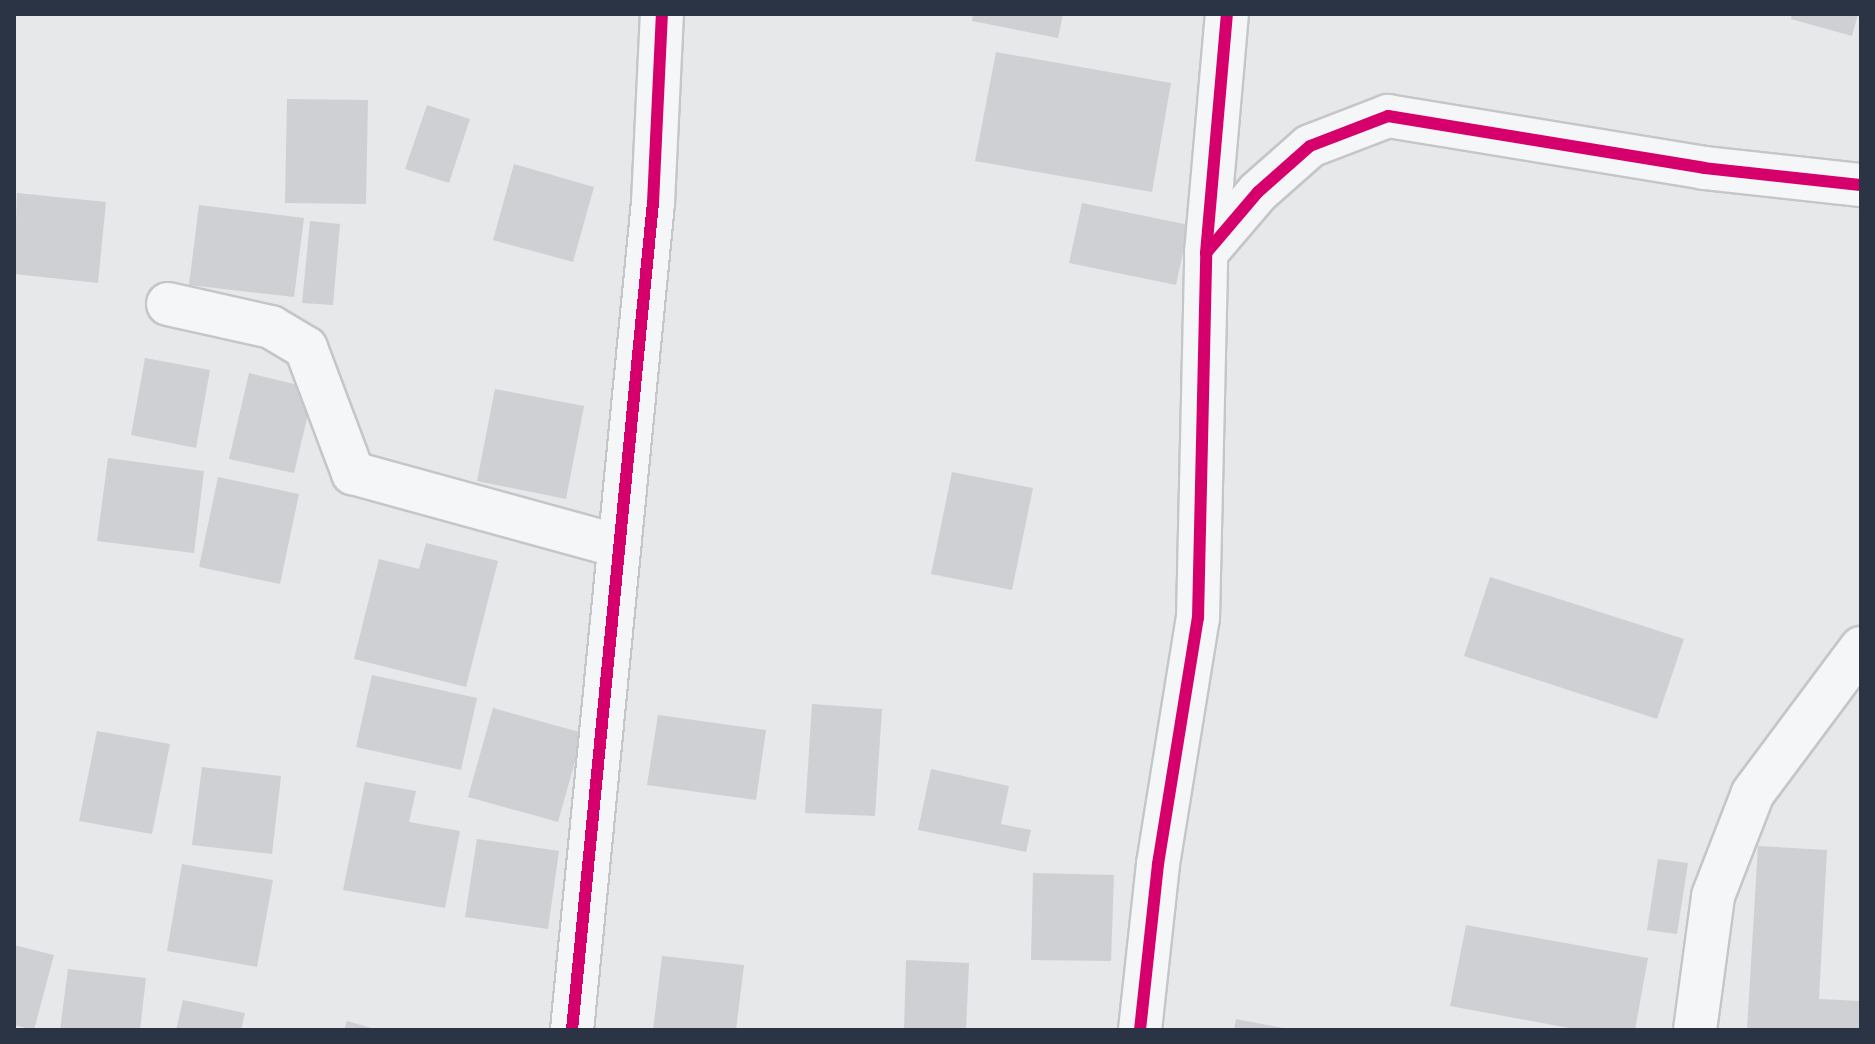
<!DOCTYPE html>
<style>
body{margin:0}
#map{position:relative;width:1875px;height:1044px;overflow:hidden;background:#e6e8ea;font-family:"Fira Sans Condensed",sans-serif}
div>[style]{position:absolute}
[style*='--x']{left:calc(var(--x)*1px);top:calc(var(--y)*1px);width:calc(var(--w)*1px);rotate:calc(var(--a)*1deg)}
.building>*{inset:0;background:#ced0d3}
.roads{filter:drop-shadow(2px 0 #c4c6c8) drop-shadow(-2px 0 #c4c6c8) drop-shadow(0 2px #c4c6c8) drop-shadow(0 -2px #c4c6c8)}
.street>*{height:42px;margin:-21px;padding:0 21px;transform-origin:21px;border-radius:21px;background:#f5f6f7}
.cycleway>*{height:12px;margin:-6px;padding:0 6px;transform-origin:6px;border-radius:6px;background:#d6006c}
span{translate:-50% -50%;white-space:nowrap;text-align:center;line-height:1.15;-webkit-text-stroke:7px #f4f6f9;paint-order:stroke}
.frame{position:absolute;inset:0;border:16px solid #2b3445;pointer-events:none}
</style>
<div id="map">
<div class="building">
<i style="clip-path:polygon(973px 14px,1063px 14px,1058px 38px,972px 21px)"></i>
<i style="clip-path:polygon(1792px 14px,1858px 14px,1852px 36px,1791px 19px)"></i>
<i style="clip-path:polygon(996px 52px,1171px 83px,1152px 192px,975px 161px)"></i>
<i style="clip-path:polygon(287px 99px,368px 100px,366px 204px,285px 203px)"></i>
<i style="clip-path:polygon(427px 105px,470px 119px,449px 183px,405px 169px)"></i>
<i style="clip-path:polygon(514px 164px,594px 187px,573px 262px,493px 240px)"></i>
<i style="clip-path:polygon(17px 193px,106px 202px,98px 283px,14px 274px)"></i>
<i style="clip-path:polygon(1082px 203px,1189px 225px,1176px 285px,1069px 263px)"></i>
<i style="clip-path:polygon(199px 205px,304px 218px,294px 297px,189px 285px)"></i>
<i style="clip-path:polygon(310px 221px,340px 224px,333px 305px,302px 303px)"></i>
<i style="clip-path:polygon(145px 358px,210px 370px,196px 448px,131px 435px)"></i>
<i style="clip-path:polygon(249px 373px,314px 389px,294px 473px,229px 459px)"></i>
<i style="clip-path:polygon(495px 389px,584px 406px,566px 499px,477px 481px)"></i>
<i style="clip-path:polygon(108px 458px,204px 471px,194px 553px,97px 541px)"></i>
<i style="clip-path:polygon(952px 472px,1033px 488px,1012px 590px,931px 574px)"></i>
<i style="clip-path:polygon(218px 477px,299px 494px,280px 584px,199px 567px)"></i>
<i style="clip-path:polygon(426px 543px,498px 561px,466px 687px,354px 659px,379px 559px,419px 569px)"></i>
<i style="clip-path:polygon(1490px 577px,1684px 639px,1657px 719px,1464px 656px)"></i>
<i style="clip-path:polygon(372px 675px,477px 698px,461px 770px,356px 747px)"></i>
<i style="clip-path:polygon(812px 704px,882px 709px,875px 816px,805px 813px)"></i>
<i style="clip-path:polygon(493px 708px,583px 733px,558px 822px,468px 797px)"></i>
<i style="clip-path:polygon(658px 715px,766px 730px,756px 800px,647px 785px)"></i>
<i style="clip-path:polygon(97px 731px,170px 744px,152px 834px,79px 821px)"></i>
<i style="clip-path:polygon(202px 767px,281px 776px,272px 854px,192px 845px)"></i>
<i style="clip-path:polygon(931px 769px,1009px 786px,1001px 824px,1031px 830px,1026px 852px,918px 830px)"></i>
<i style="clip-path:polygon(365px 782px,416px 791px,409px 822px,460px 831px,445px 908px,343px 890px)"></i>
<i style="clip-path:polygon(477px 839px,559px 851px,548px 929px,465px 917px)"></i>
<i style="clip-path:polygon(1758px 846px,1827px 850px,1819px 999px,1861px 1001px,1861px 1030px,1747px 1030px)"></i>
<i style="clip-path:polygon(1658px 859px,1688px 863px,1677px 934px,1647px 930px)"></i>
<i style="clip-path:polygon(182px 864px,273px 880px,257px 967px,167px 951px)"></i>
<i style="clip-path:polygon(1033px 873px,1114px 875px,1111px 961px,1031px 960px)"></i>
<i style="clip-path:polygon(1466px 925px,1648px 958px,1635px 1030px,1580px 1030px,1450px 1006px)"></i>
<i style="clip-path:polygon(14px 945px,54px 955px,34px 1030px,14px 1025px)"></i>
<i style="clip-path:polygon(662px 956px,744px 965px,736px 1030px,653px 1030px)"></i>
<i style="clip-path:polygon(906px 960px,969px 963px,966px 1030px,904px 1030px)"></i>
<i style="clip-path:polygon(68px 969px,146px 978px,140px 1030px,60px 1030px)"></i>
<i style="clip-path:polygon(183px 1000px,245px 1013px,241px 1030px,176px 1030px)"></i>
<i style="clip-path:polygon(1236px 1019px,1288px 1029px,1288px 1030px,1234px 1030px)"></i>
<i style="clip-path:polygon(347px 1021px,375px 1029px,375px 1030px,344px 1030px)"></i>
</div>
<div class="roads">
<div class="street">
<i style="--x:1206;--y:253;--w:80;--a:-49.6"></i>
<i style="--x:1258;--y:192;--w:69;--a:-41.5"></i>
<i style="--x:1310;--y:146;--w:84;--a:-21"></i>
<i style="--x:1388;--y:116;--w:320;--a:9.3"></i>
<i style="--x:1704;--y:168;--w:158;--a:6.2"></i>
<i style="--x:168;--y:304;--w:106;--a:12.6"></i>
<i style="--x:271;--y:327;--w:41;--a:31"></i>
<i style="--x:306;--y:348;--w:134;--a:69.4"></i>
<i style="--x:353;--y:473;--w:275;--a:15.4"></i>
<i style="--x:572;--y:1030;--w:831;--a:-84.41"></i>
<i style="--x:653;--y:203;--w:189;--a:-87.3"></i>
<i style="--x:1140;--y:1030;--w:167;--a:-83.8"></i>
<i style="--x:1158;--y:864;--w:249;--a:-80.8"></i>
<i style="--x:1198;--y:618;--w:365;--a:-88.7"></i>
<i style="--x:1206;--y:253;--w:240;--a:-85"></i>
<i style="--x:1695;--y:1030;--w:135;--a:-82.3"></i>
<i style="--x:1713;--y:896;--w:110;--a:-68.8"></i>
<i style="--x:1753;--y:793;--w:181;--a:-53.3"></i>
</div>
</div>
<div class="cycleway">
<i style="--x:1206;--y:253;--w:80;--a:-49.6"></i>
<i style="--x:1258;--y:192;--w:69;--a:-41.5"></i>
<i style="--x:1310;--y:146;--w:84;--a:-21"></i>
<i style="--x:1388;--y:116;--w:320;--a:9.3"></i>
<i style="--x:1704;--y:168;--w:158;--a:6.2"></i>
<i style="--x:572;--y:1030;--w:831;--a:-84.41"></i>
<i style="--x:653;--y:203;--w:189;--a:-87.3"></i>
<i style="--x:1140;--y:1030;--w:167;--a:-83.8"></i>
<i style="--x:1158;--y:864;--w:249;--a:-80.8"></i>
<i style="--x:1198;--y:618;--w:365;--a:-88.7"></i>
<i style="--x:1206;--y:253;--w:240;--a:-85"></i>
</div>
<div class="frame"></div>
</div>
